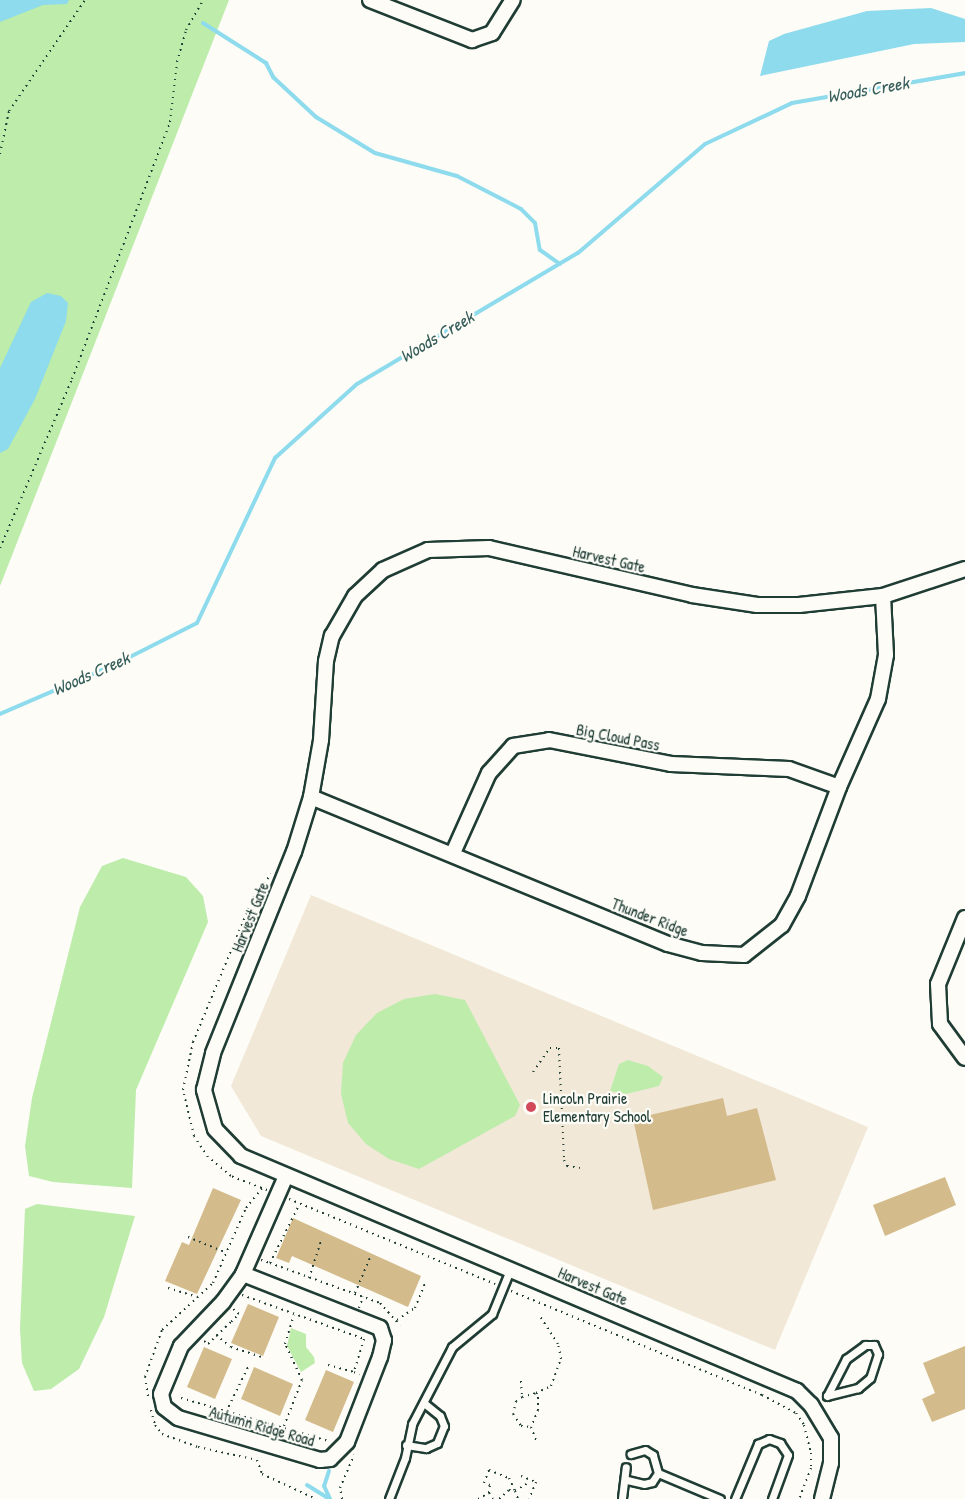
<!DOCTYPE html>
<style>
body{margin:0}
#map{position:relative;width:965px;height:1499px;overflow:hidden;background:#fdfcf7;font-family:"Patrick Hand",sans-serif}
div>[style]{position:absolute}
[style*='--x']{left:calc(var(--x)*1px);top:calc(var(--y)*1px);width:calc(var(--w)*1px);rotate:calc(var(--a)*1deg)}
.built>*{inset:0;background:#f1e8d7}
.green>*{inset:0;background:#bdecab}
.water>*{inset:0;background:#8ddbec}
.stream>*{height:4px;margin:-2px;padding:0 2px;transform-origin:2px;border-radius:2px;background:#8ddbec}
.building>*{inset:0;background:#d4bb8b}
.path>*{height:2px;margin-top:-1px;transform-origin:0;background:repeating-linear-gradient(90deg,#1f3d34 0 1.5px,transparent 0 6px)}
.roads{filter:drop-shadow(2px 0 #1f3d34) drop-shadow(-2px 0 #1f3d34) drop-shadow(0 2px #1f3d34) drop-shadow(0 -2px #1f3d34)}
.lane>*{height:7px;margin:-3.5px;padding:0 3.5px;transform-origin:3.5px;border-radius:3.5px;background:#fdfcf7}
.street>*{height:14px;margin:-7px;padding:0 7px;transform-origin:7px;border-radius:7px;background:#fdfcf7}
.dots>*{width:16px;height:16px;translate:-50% -50%;box-sizing:border-box;border:3px solid #fdfcf7;border-radius:50%}
span{translate:-50% -50%;white-space:nowrap;text-align:center;line-height:1.15;-webkit-text-stroke:4.5px #fdfcf7;paint-order:stroke}
.street-label{font-size:16px;color:#1f3d34}
.poi-label{font-size:16px;color:#1f3d34}
.left{translate:0 -50%;text-align:left}
.water-label{font-size:18px;color:#355d59;font-style:italic}
</style>
<div id="map">
<div class="built">
<i style="clip-path:polygon(311px 895px,868px 1127px,775px 1350px,261px 1136px,231px 1086px)"></i>
</div>
<div class="green">
<i style="clip-path:polygon(0 0,229px 0,0 586px)"></i>
<i style="clip-path:polygon(123px 858px,186px 877px,203px 896px,208px 922px,136px 1090px,132px 1188px,53px 1182px,29px 1176px,25px 1146px,32px 1098px,80px 907px,102px 866px)"></i>
<i style="clip-path:polygon(435px 994px,465px 1000px,520px 1105px,515px 1116px,419px 1169px,389px 1159px,366px 1144px,348px 1123px,341px 1094px,343px 1063px,356px 1035px,377px 1013px,404px 999px)"></i>
<i style="clip-path:polygon(628px 1060px,648px 1066px,663px 1077px,659px 1086px,626px 1094px,610px 1091px,619px 1064px)"></i>
<i style="clip-path:polygon(37px 1204px,135px 1216px,104px 1317px,79px 1369px,51px 1389px,34px 1391px,22px 1363px,20px 1329px,25px 1209px)"></i>
<i style="clip-path:polygon(291px 1328px,306px 1334px,306px 1347px,314px 1357px,315px 1363px,301px 1372px,287px 1346px)"></i>
</div>
<div class="water">
<i style="clip-path:polygon(0 0,69px 0,67px 4px,43px 5px,0 22px)"></i>
<i style="clip-path:polygon(931px 8px,965px 19px,965px 42px,914px 44px,760px 76px,769px 41px,784px 34px,867px 11px)"></i>
<i style="clip-path:polygon(47px 293px,61px 296px,68px 303px,66px 321px,35px 399px,8px 449px,0 453px,0 368px,31px 302px)"></i>
</div>
<div class="stream">
<i style="--x:203;--y:23;--w:75;--a:32.4"></i>
<i style="--x:266;--y:63;--w:16;--a:63"></i>
<i style="--x:273;--y:77;--w:59;--a:42.9"></i>
<i style="--x:316;--y:117;--w:69;--a:31.4"></i>
<i style="--x:375;--y:153;--w:85;--a:15.7"></i>
<i style="--x:457;--y:176;--w:72;--a:27.3"></i>
<i style="--x:521;--y:209;--w:20;--a:45"></i>
<i style="--x:535;--y:223;--w:27;--a:80"></i>
<i style="--x:540;--y:250;--w:24;--a:35"></i>
<i style="--x:0;--y:714;--w:124;--a:-23.3"></i>
<i style="--x:114;--y:665;--w:93;--a:-26.8"></i>
<i style="--x:197;--y:623;--w:183;--a:-64.7"></i>
<i style="--x:275;--y:458;--w:110;--a:-42.1"></i>
<i style="--x:357;--y:384;--w:257;--a:-30.7"></i>
<i style="--x:578;--y:253;--w:167;--a:-40.6"></i>
<i style="--x:705;--y:144;--w:96;--a:-25.2"></i>
<i style="--x:792;--y:103;--w:176;--a:-9.8"></i>
<i style="--x:329;--y:1471;--w:16;--a:108"></i>
<i style="--x:324;--y:1486;--w:14;--a:65"></i>
<i style="--x:307;--y:1485;--w:26;--a:32"></i>
</div>
<div class="building">
<i style="clip-path:polygon(723px 1098px,727px 1116px,757px 1108px,776px 1180px,653px 1210px,633px 1119px)"></i>
<i style="clip-path:polygon(945px 1177px,956px 1205px,885px 1236px,873px 1205px)"></i>
<i style="clip-path:polygon(213px 1188px,241px 1200px,197px 1294px,165px 1281px,182px 1242px,189px 1245px)"></i>
<i style="clip-path:polygon(293px 1218px,421px 1276px,408px 1307px,292px 1256px,289px 1263px,276px 1258px)"></i>
<i style="clip-path:polygon(248px 1304px,279px 1317px,263px 1356px,231px 1343px)"></i>
<i style="clip-path:polygon(965px 1346px,965px 1409px,932px 1422px,922px 1399px,935px 1393px,923px 1363px)"></i>
<i style="clip-path:polygon(204px 1347px,232px 1359px,215px 1399px,187px 1387px)"></i>
<i style="clip-path:polygon(254px 1367px,293px 1384px,280px 1416px,241px 1399px)"></i>
<i style="clip-path:polygon(326px 1370px,354px 1382px,333px 1432px,305px 1420px)"></i>
</div>
<div class="path">
<i style="--x:0;--y:154;--w:44;--a:-78.2"></i>
<i style="--x:9;--y:111;--w:135;--a:-55.6"></i>
<i style="--x:0;--y:548;--w:184;--a:-66.9"></i>
<i style="--x:72;--y:379;--w:275;--a:-69.1"></i>
<i style="--x:170;--y:122;--w:60;--a:-83.3"></i>
<i style="--x:177;--y:62;--w:33;--a:-74"></i>
<i style="--x:186;--y:30;--w:34;--a:-60"></i>
<i style="--x:533;--y:1072;--w:29;--a:-55"></i>
<i style="--x:550;--y:1048;--w:9;--a:0"></i>
<i style="--x:559;--y:1048;--w:112;--a:87.4"></i>
<i style="--x:564;--y:1160;--w:7;--a:63"></i>
<i style="--x:567;--y:1166;--w:13;--a:9"></i>
<i style="--x:267;--y:1190;--w:39;--a:-159"></i>
<i style="--x:231;--y:1176;--w:30;--a:-140"></i>
<i style="--x:208;--y:1157;--w:25;--a:-124"></i>
<i style="--x:194;--y:1136;--w:47;--a:-103.4"></i>
<i style="--x:183;--y:1090;--w:49;--a:-78.2"></i>
<i style="--x:193;--y:1042;--w:156;--a:-67.4"></i>
<i style="--x:253;--y:898;--w:30;--a:-53"></i>
<i style="--x:289;--y:1199;--w:223;--a:22.4"></i>
<i style="--x:188;--y:1237;--w:42;--a:22.3"></i>
<i style="--x:261;--y:1260;--w:9;--a:18"></i>
<i style="--x:270;--y:1263;--w:65;--a:-63.4"></i>
<i style="--x:270;--y:1263;--w:117;--a:20"></i>
<i style="--x:380;--y:1303;--w:30;--a:48"></i>
<i style="--x:309;--y:1278;--w:42;--a:-72"></i>
<i style="--x:168;--y:1288;--w:30;--a:17"></i>
<i style="--x:511;--y:1291;--w:272;--a:22.5"></i>
<i style="--x:762;--y:1395;--w:38;--a:28"></i>
<i style="--x:796;--y:1413;--w:14;--a:56"></i>
<i style="--x:804;--y:1425;--w:29;--a:76"></i>
<i style="--x:811;--y:1453;--w:15;--a:90"></i>
<i style="--x:811;--y:1468;--w:33;--a:111"></i>
<i style="--x:355;--y:1293;--w:39;--a:-67"></i>
<i style="--x:242;--y:1295;--w:130;--a:19.8"></i>
<i style="--x:364;--y:1339;--w:34;--a:107"></i>
<i style="--x:354;--y:1372;--w:6;--a:31"></i>
<i style="--x:359;--y:1308;--w:12;--a:-70"></i>
<i style="--x:397;--y:1320;--w:22;--a:-34"></i>
<i style="--x:415;--y:1308;--w:29;--a:-68"></i>
<i style="--x:216;--y:1335;--w:19;--a:39"></i>
<i style="--x:231;--y:1347;--w:32;--a:18"></i>
<i style="--x:204;--y:1341;--w:5;--a:37"></i>
<i style="--x:208;--y:1344;--w:32;--a:-44"></i>
<i style="--x:231;--y:1322;--w:11;--a:-45"></i>
<i style="--x:239;--y:1314;--w:8;--a:-140"></i>
<i style="--x:328;--y:1365;--w:27;--a:15"></i>
<i style="--x:521;--y:1381;--w:16;--a:86"></i>
<i style="--x:522;--y:1397;--w:7;--a:146"></i>
<i style="--x:516;--y:1401;--w:13;--a:103"></i>
<i style="--x:513;--y:1414;--w:14;--a:56"></i>
<i style="--x:521;--y:1426;--w:10;--a:6"></i>
<i style="--x:531;--y:1427;--w:14;--a:69"></i>
<i style="--x:536;--y:1393;--w:17;--a:-25"></i>
<i style="--x:551;--y:1386;--w:29;--a:-70"></i>
<i style="--x:561;--y:1359;--w:15;--a:-101"></i>
<i style="--x:558;--y:1344;--w:35;--a:-123"></i>
<i style="--x:148;--y:1396;--w:19;--a:-99"></i>
<i style="--x:145;--y:1377;--w:50;--a:-70.1"></i>
<i style="--x:162;--y:1330;--w:69;--a:-42.7"></i>
<i style="--x:213;--y:1283;--w:82;--a:-66.3"></i>
<i style="--x:246;--y:1208;--w:26;--a:-51"></i>
<i style="--x:522;--y:1397;--w:15;--a:-16"></i>
<i style="--x:536;--y:1393;--w:4;--a:63"></i>
<i style="--x:538;--y:1397;--w:13;--a:90"></i>
<i style="--x:538;--y:1410;--w:18;--a:112"></i>
<i style="--x:181;--y:1398;--w:156;--a:16.3"></i>
<i style="--x:151;--y:1410;--w:16;--a:75"></i>
<i style="--x:155;--y:1425;--w:11;--a:52"></i>
<i style="--x:162;--y:1434;--w:38;--a:20"></i>
<i style="--x:198;--y:1447;--w:60;--a:12.4"></i>
<i style="--x:257;--y:1460;--w:15;--a:70"></i>
<i style="--x:262;--y:1474;--w:60;--a:24.8"></i>
<i style="--x:226;--y:1412;--w:50;--a:-63.9"></i>
<i style="--x:284;--y:1426;--w:49;--a:-68.6"></i>
<i style="--x:302;--y:1380;--w:40;--a:-115"></i>
<i style="--x:285;--y:1344;--w:30;--a:-73"></i>
<i style="--x:521;--y:1476;--w:16;--a:22"></i>
<i style="--x:536;--y:1482;--w:18;--a:112"></i>
<i style="--x:489;--y:1493;--w:8;--a:-83"></i>
<i style="--x:490;--y:1485;--w:6;--a:-162"></i>
<i style="--x:484;--y:1483;--w:14;--a:-69"></i>
<i style="--x:489;--y:1470;--w:22;--a:22"></i>
<i style="--x:509;--y:1478;--w:14;--a:65"></i>
<i style="--x:515;--y:1491;--w:15;--a:-32"></i>
<i style="--x:342;--y:1499;--w:11;--a:-100"></i>
<i style="--x:340;--y:1488;--w:36;--a:-67"></i>
<i style="--x:478;--y:1499;--w:13;--a:-29"></i>
<i style="--x:489;--y:1493;--w:7;--a:56"></i>
<i style="--x:499;--y:1499;--w:13;--a:-42"></i>
<i style="--x:509;--y:1490;--w:6;--a:9"></i>
<i style="--x:515;--y:1491;--w:9;--a:69"></i>
</div>
<div class="roads">
<div class="lane">
<i style="--x:865;--y:1345;--w:9;--a:0"></i>
<i style="--x:874;--y:1345;--w:10;--a:66"></i>
<i style="--x:878;--y:1354;--w:25;--a:108"></i>
<i style="--x:870;--y:1378;--w:16;--a:140"></i>
<i style="--x:858;--y:1388;--w:32;--a:166"></i>
<i style="--x:827;--y:1396;--w:42;--a:-62.8"></i>
<i style="--x:846;--y:1359;--w:24;--a:-36"></i>
<i style="--x:406;--y:1445;--w:20;--a:9"></i>
<i style="--x:426;--y:1448;--w:12;--a:-24"></i>
<i style="--x:437;--y:1443;--w:18;--a:-68"></i>
<i style="--x:444;--y:1426;--w:11;--a:-112"></i>
<i style="--x:440;--y:1416;--w:21;--a:-141"></i>
<i style="--x:658;--y:1473;--w:67;--a:22.8"></i>
<i style="--x:627;--y:1480;--w:17;--a:13"></i>
<i style="--x:644;--y:1484;--w:8;--a:-14"></i>
<i style="--x:652;--y:1482;--w:11;--a:-56"></i>
<i style="--x:658;--y:1473;--w:19;--a:-106"></i>
<i style="--x:653;--y:1455;--w:9;--a:-148"></i>
<i style="--x:645;--y:1450;--w:15;--a:164"></i>
<i style="--x:622;--y:1498;--w:31;--a:-83"></i>
<i style="--x:389;--y:1499;--w:44;--a:-68.7"></i>
<i style="--x:405;--y:1458;--w:35;--a:-78"></i>
<i style="--x:412;--y:1424;--w:87;--a:-62.5"></i>
<i style="--x:452;--y:1347;--w:52;--a:-39.5"></i>
<i style="--x:492;--y:1314;--w:48;--a:-67.8"></i>
<i style="--x:735;--y:1499;--w:60;--a:-67.3"></i>
<i style="--x:758;--y:1444;--w:12;--a:-24"></i>
<i style="--x:769;--y:1439;--w:12;--a:20"></i>
<i style="--x:780;--y:1443;--w:14;--a:56"></i>
<i style="--x:788;--y:1455;--w:47;--a:110"></i>
</div>
<div class="street">
<i style="--x:370;--y:0;--w:110;--a:21.4"></i>
<i style="--x:472;--y:40;--w:21;--a:-19"></i>
<i style="--x:492;--y:33;--w:39;--a:-58"></i>
<i style="--x:311;--y:797;--w:386;--a:22.4"></i>
<i style="--x:668;--y:944;--w:35;--a:15"></i>
<i style="--x:702;--y:953;--w:42;--a:2.7"></i>
<i style="--x:744;--y:955;--w:48;--a:-38.3"></i>
<i style="--x:782;--y:925;--w:33;--a:-61"></i>
<i style="--x:798;--y:896;--w:116;--a:-69.4"></i>
<i style="--x:839;--y:787;--w:96;--a:-66.1"></i>
<i style="--x:878;--y:699;--w:45;--a:-79.7"></i>
<i style="--x:886;--y:655;--w:59;--a:-92.9"></i>
<i style="--x:453;--y:853;--w:88;--a:-65.8"></i>
<i style="--x:489;--y:773;--w:36;--a:-48"></i>
<i style="--x:513;--y:746;--w:36;--a:-9"></i>
<i style="--x:549;--y:740;--w:124;--a:11.1"></i>
<i style="--x:671;--y:764;--w:118;--a:2.4"></i>
<i style="--x:789;--y:769;--w:53;--a:19.8"></i>
<i style="--x:965;--y:918;--w:71;--a:112.2"></i>
<i style="--x:938;--y:984;--w:40;--a:87.1"></i>
<i style="--x:940;--y:1024;--w:42;--a:53.7"></i>
<i style="--x:243;--y:1274;--w:147;--a:21.5"></i>
<i style="--x:380;--y:1328;--w:13;--a:72"></i>
<i style="--x:384;--y:1340;--w:17;--a:103"></i>
<i style="--x:380;--y:1357;--w:91;--a:111.2"></i>
<i style="--x:347;--y:1442;--w:24;--a:135"></i>
<i style="--x:330;--y:1459;--w:10;--a:174"></i>
<i style="--x:320;--y:1460;--w:148;--a:-163.5"></i>
<i style="--x:178;--y:1418;--w:18;--a:-142"></i>
<i style="--x:164;--y:1407;--w:13;--a:-103"></i>
<i style="--x:161;--y:1394;--w:52;--a:-67.4"></i>
<i style="--x:181;--y:1346;--w:61;--a:-46.3"></i>
<i style="--x:223;--y:1302;--w:34;--a:-54"></i>
<i style="--x:243;--y:1274;--w:107;--a:-66.3"></i>
<i style="--x:822;--y:1499;--w:37;--a:-76"></i>
<i style="--x:831;--y:1463;--w:25;--a:-90"></i>
<i style="--x:831;--y:1438;--w:39;--a:-121"></i>
<i style="--x:811;--y:1405;--w:20;--a:-135"></i>
<i style="--x:797;--y:1391;--w:604;--a:-157.09"></i>
<i style="--x:241;--y:1156;--w:37;--a:-134"></i>
<i style="--x:215;--y:1129;--w:41;--a:-105.8"></i>
<i style="--x:204;--y:1090;--w:38;--a:-76"></i>
<i style="--x:213;--y:1053;--w:217;--a:-68.1"></i>
<i style="--x:294;--y:852;--w:58;--a:-72.8"></i>
<i style="--x:311;--y:797;--w:58;--a:-80"></i>
<i style="--x:321;--y:740;--w:79;--a:-86.4"></i>
<i style="--x:326;--y:661;--w:26;--a:-77"></i>
<i style="--x:332;--y:636;--w:46;--a:-60.1"></i>
<i style="--x:355;--y:596;--w:38;--a:-43"></i>
<i style="--x:383;--y:570;--w:49;--a:-24"></i>
<i style="--x:428;--y:550;--w:61;--a:-1.9"></i>
<i style="--x:489;--y:548;--w:208;--a:13"></i>
<i style="--x:692;--y:595;--w:66;--a:8.7"></i>
<i style="--x:757;--y:605;--w:42;--a:0"></i>
<i style="--x:799;--y:605;--w:84;--a:-6.1"></i>
<i style="--x:883;--y:596;--w:86;--a:-18.2"></i>
</div>
</div>
<div class="dots">
<i style="left:531px;top:1107px;background:#d1495b"></i>
</div>
<div class="street-label">
<span style="left:609px;top:559px;rotate:13deg">Harvest Gate</span>
<span style="left:618px;top:737px;rotate:11deg">Big Cloud Pass</span>
<span style="left:250px;top:917px;rotate:-68deg">Harvest Gate</span>
<span style="left:650px;top:917px;rotate:21deg">Thunder Ridge</span>
<span style="left:593px;top:1286px;rotate:23deg">Harvest Gate</span>
<span style="left:262px;top:1426px;rotate:16deg">Autumn Ridge Road</span>
</div>
<div class="poi-label">
<span class="left" style="left:543px;top:1107px">Lincoln Prairie<br>Elementary School</span>
</div>
<div class="water-label">
<span style="left:868px;top:90px;rotate:-10deg">Woods Creek</span>
<span style="left:437px;top:337px;rotate:-31deg">Woods Creek</span>
<span style="left:91px;top:674px;rotate:-24deg">Woods Creek</span>
</div>
</div>
